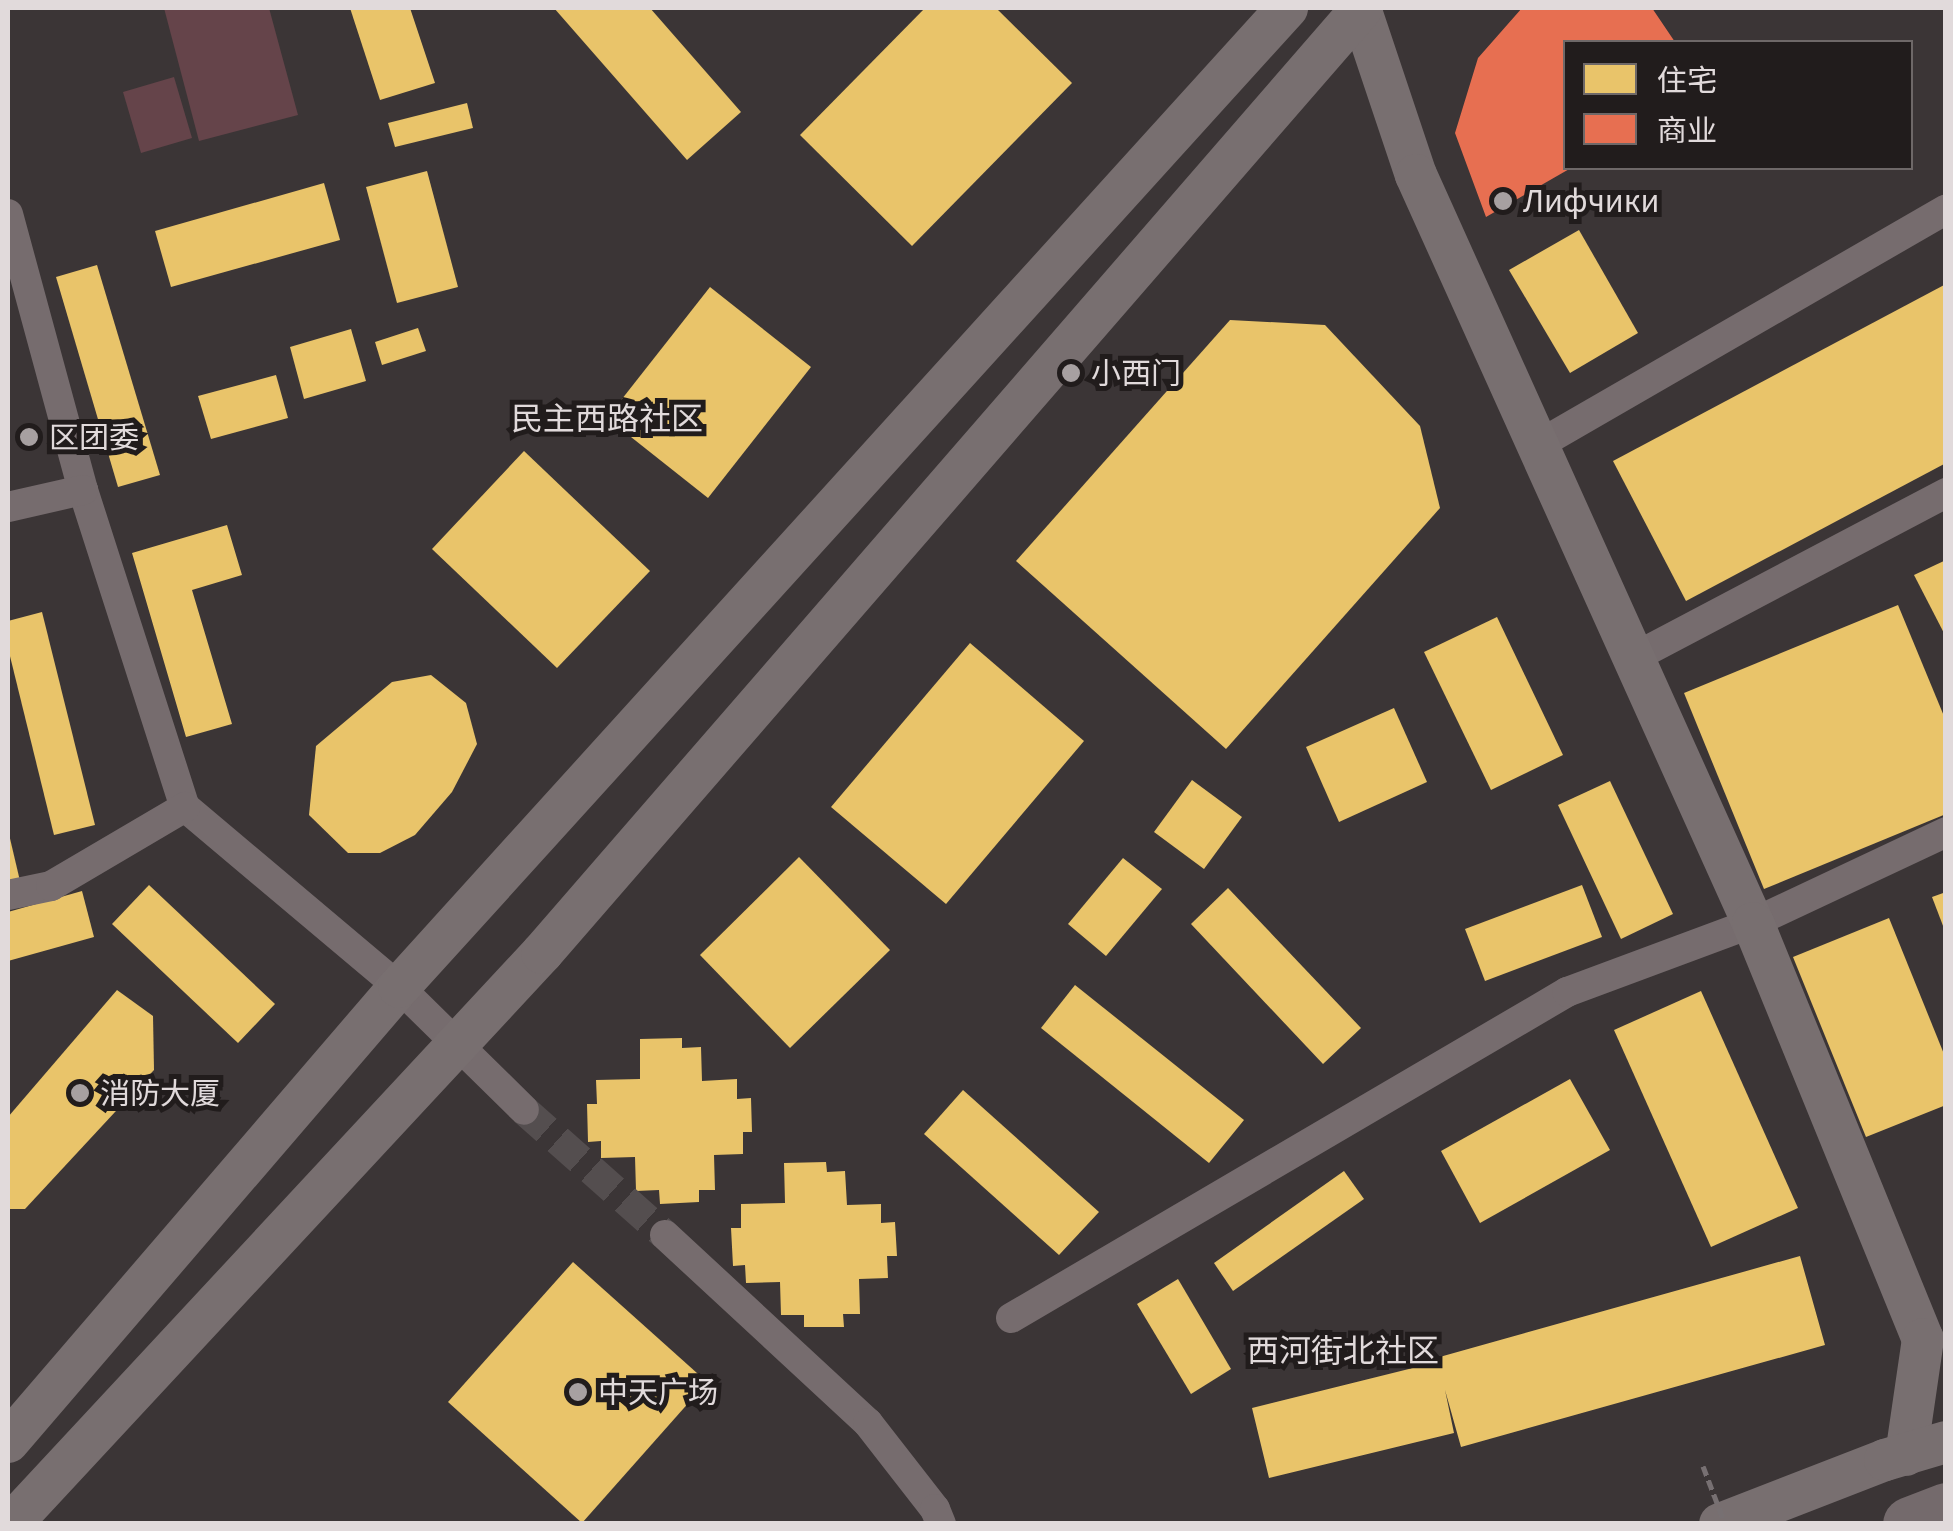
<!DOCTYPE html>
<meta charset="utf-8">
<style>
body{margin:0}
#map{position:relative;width:1953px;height:1531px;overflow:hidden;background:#3b3536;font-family:"Titillium Web","Noto Sans SC",sans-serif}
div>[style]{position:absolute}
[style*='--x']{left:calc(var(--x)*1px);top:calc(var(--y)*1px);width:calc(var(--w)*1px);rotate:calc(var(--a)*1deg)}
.green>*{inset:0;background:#65444a}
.homes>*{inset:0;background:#e9c46a}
.shops>*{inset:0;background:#e76f51}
.street-tunnel>*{height:30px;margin-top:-15px;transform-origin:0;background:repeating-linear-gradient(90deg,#544e4f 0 30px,transparent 0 45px)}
.street>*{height:30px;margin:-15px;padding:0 15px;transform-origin:15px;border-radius:15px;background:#766c6e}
.secondary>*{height:42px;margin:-21px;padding:0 21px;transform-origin:21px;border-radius:21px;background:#786f70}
.highway>*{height:55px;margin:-27.5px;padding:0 27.5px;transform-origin:27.5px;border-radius:27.5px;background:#746a6c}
.path-bridge>*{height:5px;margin-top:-2.5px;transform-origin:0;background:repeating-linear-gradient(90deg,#777072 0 10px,transparent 0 15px)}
.dots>*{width:28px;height:28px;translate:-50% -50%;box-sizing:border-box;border:5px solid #211c1c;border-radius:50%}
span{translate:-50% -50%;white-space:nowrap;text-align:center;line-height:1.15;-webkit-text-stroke:10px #211c1c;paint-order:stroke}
.poi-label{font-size:30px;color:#e1dadb}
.left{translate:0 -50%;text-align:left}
.neighbourhood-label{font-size:32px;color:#e1dadb}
.frame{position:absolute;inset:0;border:10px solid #e1dadb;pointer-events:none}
.legend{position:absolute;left:1563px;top:40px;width:350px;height:130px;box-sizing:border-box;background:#211c1c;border:2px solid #6e6868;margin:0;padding:12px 18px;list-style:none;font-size:30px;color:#e1dadb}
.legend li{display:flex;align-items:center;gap:20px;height:50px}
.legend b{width:50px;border:2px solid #6e6868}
</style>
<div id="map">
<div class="green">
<i style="clip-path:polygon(164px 8px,269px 8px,298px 115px,199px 141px)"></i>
<i style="clip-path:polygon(174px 77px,192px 138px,141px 153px,123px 92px)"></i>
</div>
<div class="homes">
<i style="clip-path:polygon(350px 8px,410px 8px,435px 83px,380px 100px)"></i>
<i style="clip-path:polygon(554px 8px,650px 8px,741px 112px,687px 160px)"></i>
<i style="clip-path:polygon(925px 8px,996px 8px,1072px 83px,912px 246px,800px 135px)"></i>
<i style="clip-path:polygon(467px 103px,473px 128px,395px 147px,388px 123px)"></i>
<i style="clip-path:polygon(427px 171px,458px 287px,397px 303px,366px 187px)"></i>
<i style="clip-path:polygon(324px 183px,340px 240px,171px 287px,155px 231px)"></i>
<i style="clip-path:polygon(1579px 230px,1638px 333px,1570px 373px,1509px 270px)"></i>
<i style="clip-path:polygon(97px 265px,160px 475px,118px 487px,56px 277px)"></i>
<i style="clip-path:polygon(1946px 284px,1946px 463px,1686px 601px,1613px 461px)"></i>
<i style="clip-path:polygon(710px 287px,811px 367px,708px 498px,607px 418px)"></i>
<i style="clip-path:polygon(1230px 320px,1325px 325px,1420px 426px,1440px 508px,1226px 749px,1016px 561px)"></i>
<i style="clip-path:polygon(418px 328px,426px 351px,382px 365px,375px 342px)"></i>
<i style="clip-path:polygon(351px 329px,366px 381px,304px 399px,290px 347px)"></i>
<i style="clip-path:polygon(276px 375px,288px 418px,211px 439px,198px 396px)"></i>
<i style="clip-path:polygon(524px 451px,650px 571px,557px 668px,432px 549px)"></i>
<i style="clip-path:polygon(227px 525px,242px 575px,192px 590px,232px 724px,186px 737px,132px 553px)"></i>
<i style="clip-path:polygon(1946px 560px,1946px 637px,1914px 575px)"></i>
<i style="clip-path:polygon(1898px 605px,1946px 721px,1946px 814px,1764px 889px,1684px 693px)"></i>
<i style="clip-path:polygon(42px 612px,95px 825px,54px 835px,8px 648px,8px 621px)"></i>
<i style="clip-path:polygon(1497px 617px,1563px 755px,1491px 790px,1424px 652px)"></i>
<i style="clip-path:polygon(970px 643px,1084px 741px,946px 904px,831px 807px)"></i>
<i style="clip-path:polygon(431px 675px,466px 703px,477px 744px,452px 792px,415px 835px,380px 853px,348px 853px,309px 815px,316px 746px,392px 682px)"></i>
<i style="clip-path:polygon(1394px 708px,1427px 782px,1339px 822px,1306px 747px)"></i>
<i style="clip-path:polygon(1192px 780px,1242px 817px,1204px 869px,1154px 832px)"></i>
<i style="clip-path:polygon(1610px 781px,1673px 914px,1621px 939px,1558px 805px)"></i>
<i style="clip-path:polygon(8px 830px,20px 881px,8px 884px)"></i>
<i style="clip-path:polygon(799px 857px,890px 950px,790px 1048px,700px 955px)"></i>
<i style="clip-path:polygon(1123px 858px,1162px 889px,1106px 956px,1068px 924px)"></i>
<i style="clip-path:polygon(149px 885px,275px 1004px,238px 1043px,112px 924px)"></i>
<i style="clip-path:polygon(1582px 885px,1602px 937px,1485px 981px,1465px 929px)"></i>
<i style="clip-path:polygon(1228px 888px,1361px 1028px,1323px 1064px,1191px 924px)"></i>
<i style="clip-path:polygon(82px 891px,94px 937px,8px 961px,8px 912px)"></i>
<i style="clip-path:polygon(1946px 892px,1946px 931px,1945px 931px,1932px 897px)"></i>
<i style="clip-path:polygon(1889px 918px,1946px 1059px,1946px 1105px,1866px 1137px,1793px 957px)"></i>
<i style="clip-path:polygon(1075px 985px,1244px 1120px,1209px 1163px,1041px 1028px)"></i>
<i style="clip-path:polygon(117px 990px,153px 1016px,154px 1070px,25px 1209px,8px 1209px,8px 1117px)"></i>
<i style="clip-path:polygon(1701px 991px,1798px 1208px,1711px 1247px,1614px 1030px)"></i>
<i style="clip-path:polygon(682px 1038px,682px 1048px,701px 1047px,702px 1081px,737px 1079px,737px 1099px,751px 1098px,752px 1132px,743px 1132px,743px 1154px,714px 1155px,715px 1190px,699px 1190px,699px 1202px,660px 1204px,659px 1190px,636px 1191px,635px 1157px,601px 1158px,601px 1141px,588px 1142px,587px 1104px,597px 1104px,596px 1080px,640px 1079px,640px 1039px)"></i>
<i style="clip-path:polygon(1570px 1079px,1610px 1150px,1480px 1223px,1441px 1151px)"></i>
<i style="clip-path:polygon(963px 1090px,1099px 1212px,1059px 1255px,924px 1134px)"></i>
<i style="clip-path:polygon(826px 1162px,827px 1172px,845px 1171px,847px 1205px,881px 1204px,881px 1223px,895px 1222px,897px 1256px,887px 1256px,888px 1278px,859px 1279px,860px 1314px,843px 1314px,844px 1327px,804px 1327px,804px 1315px,781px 1315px,780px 1282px,746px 1283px,745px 1265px,733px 1266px,731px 1228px,741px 1228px,741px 1204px,785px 1203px,784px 1163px)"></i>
<i style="clip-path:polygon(1344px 1171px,1364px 1199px,1233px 1291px,1214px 1263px)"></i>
<i style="clip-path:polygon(1800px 1256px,1825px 1345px,1461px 1447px,1445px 1390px,1454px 1433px,1269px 1478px,1252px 1408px,1437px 1362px,1436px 1358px)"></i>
<i style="clip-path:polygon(573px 1262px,707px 1382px,582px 1523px,448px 1402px)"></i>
<i style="clip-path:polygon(1178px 1279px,1231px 1369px,1191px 1394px,1137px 1304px)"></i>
</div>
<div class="shops">
<i style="clip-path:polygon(1522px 8px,1652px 8px,1675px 42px,1566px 42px,1566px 168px,1571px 168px,1486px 217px,1455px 133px,1478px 58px)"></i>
</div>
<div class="street-tunnel">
<i style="--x:524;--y:1110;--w:188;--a:41.6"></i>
</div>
<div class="street">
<i style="--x:8;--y:214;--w:286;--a:74.8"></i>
<i style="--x:83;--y:490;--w:333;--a:72.2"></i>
<i style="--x:185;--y:807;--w:280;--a:40.1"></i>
<i style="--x:399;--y:987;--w:175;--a:44.5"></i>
<i style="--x:1538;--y:445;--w:471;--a:-30"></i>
<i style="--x:8;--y:507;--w:77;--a:-12.8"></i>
<i style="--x:1633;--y:658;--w:354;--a:-27.8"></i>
<i style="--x:8;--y:895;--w:44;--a:-11.8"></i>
<i style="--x:51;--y:886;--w:156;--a:-30.5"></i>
<i style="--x:665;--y:1235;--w:277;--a:42.8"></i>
<i style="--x:868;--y:1423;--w:109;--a:52.1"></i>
<i style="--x:935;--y:1509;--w:16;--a:68"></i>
<i style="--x:1011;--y:1318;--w:645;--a:-30.38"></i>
<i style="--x:1567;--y:992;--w:198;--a:-20.4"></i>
<i style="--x:1753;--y:923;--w:213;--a:-25.2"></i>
</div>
<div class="secondary">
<i style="--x:1360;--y:8;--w:176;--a:71.5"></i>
<i style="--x:1416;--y:175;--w:820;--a:65.75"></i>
<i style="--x:1753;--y:923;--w:449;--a:67.8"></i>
<i style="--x:1923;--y:1339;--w:117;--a:98.3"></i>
<i style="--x:8;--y:1442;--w:600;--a:-49.33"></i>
<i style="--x:399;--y:987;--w:1322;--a:-47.79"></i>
<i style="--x:11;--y:1524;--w:780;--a:-47.08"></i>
<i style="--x:542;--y:953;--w:1251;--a:-49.05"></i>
<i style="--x:1720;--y:1524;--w:177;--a:-21.2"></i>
<i style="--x:1885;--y:1460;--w:64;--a:-16.4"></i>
</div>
<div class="highway">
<i style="--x:1910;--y:1524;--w:39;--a:-21"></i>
</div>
<div class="path-bridge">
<i style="--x:1703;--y:1466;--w:62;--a:69.2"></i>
</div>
<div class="dots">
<i style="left:1503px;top:201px;background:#a7a0a1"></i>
<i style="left:1071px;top:373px;background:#a7a0a1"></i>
<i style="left:29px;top:437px;background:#a7a0a1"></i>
<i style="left:80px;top:1093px;background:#a7a0a1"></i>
<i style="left:578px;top:1392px;background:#a7a0a1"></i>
</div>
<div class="poi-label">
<span class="left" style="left:1523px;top:201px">Лифчики</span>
<span class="left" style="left:1091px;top:373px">小西门</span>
<span class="left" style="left:49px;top:437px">区团委</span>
<span class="left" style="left:100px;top:1093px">消防大厦</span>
<span class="left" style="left:598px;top:1392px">中天广场</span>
</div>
<div class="neighbourhood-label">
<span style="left:607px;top:418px">民主西路社区</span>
<span style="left:1343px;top:1350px">西河街北社区</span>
</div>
<div class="frame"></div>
<ul class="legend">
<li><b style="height:28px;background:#e9c46a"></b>住宅</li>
<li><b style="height:28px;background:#e76f51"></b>商业</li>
</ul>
</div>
